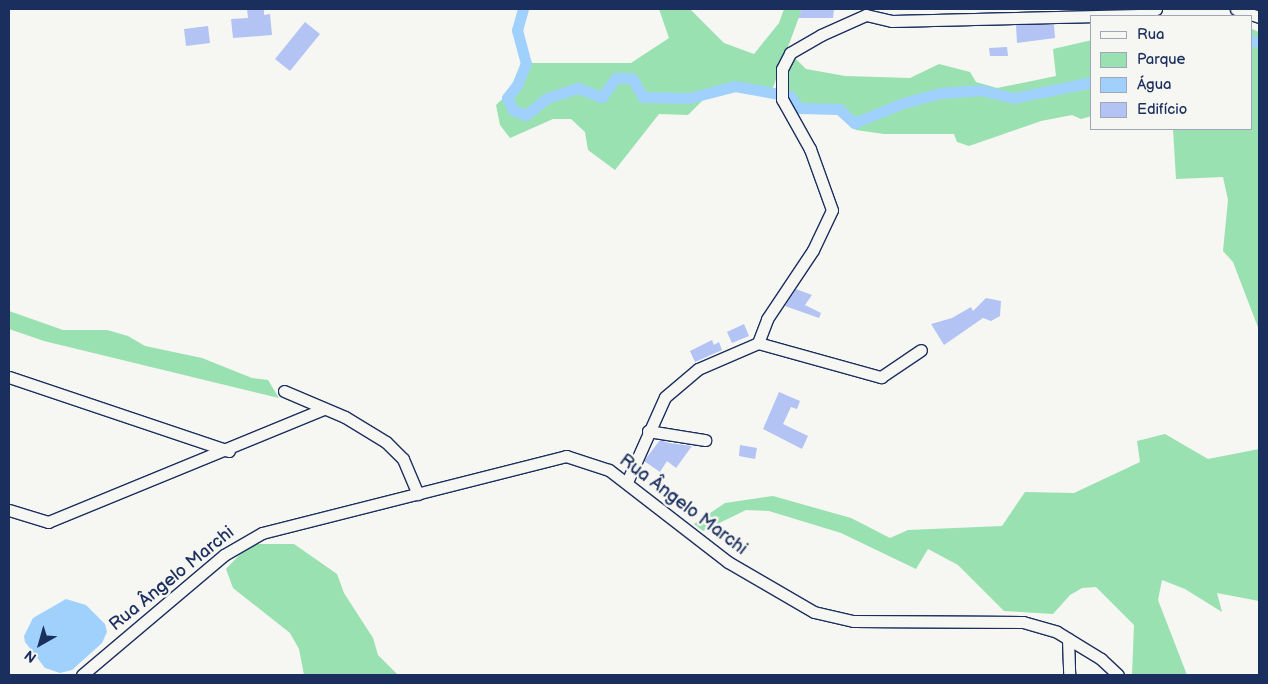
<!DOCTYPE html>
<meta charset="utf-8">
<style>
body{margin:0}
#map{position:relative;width:1268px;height:684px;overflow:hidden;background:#f6f6f2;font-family:"Balsamiq Sans",sans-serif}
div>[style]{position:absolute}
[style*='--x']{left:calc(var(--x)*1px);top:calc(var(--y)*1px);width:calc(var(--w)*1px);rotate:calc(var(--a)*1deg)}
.green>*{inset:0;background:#99e1b0}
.water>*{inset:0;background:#9fd1fc}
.canal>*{height:11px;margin:-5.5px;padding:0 5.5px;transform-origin:5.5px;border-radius:5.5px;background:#9fd1fc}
.building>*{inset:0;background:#b3c4f4}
.roads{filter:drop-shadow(1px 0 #1b2f5e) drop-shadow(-1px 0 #1b2f5e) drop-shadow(0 1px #1b2f5e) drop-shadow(0 -1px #1b2f5e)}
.minor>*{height:11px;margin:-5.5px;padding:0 5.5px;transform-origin:5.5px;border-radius:5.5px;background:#f6f6f2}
span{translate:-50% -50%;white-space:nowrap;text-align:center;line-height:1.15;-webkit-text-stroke:5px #f6f6f2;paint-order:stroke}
.street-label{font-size:18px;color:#1b2f5e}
.frame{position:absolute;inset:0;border:10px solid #1b2f5e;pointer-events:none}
.legend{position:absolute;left:1090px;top:15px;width:162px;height:115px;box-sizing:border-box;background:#f6f6f2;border:1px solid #9ea6b7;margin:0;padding:6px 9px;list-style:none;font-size:15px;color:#1b2f5e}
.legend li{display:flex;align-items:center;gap:10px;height:25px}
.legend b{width:25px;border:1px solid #9ea6b7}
.north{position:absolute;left:15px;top:619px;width:50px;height:50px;-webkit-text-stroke:4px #f6f6f2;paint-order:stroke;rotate:218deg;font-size:14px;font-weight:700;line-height:20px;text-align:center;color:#1b2f5e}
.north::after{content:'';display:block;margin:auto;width:18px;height:22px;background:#1b2f5e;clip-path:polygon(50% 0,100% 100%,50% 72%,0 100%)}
</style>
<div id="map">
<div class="green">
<i style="clip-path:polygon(659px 9px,690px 9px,724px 43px,754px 54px,779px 23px,784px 9px,802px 9px,771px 93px,735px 86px,710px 93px,688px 115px,659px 114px,615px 170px,588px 150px,585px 132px,571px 119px,553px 119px,510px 138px,500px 125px,496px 105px,517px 85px,526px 63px,631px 63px,669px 38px)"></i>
<i style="clip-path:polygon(1252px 29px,1259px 32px,1259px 330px,1233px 262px,1223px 251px,1228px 200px,1223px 177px,1176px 179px,1173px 129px,1252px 129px)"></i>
<i style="clip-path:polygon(1092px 40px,1092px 116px,1081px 119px,1072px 115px,1041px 121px,969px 146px,957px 142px,954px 134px,884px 134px,856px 130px,836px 113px,791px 113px,784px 95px,786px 66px,792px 55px,806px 69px,845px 76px,910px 78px,939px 64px,970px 72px,976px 82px,997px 88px,1056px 76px,1053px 49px)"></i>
<i style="clip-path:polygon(9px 311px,63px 330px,107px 330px,128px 336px,145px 346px,202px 358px,252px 378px,268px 380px,279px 398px,44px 341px,9px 329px)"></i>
<i style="clip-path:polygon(1165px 434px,1208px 459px,1259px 449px,1259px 601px,1217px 593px,1222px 612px,1185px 589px,1162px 580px,1158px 600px,1187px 675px,1132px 675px,1134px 625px,1096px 587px,1082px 588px,1070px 595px,1053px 614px,1004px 611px,958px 565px,928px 549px,916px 569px,841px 533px,769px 511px,746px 510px,703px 531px,694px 524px,725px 503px,773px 496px,851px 518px,890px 538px,908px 530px,1002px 526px,1025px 492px,1074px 493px,1140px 462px,1137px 441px)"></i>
<i style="clip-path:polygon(250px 544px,294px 544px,337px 574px,344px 593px,373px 638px,378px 655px,398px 675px,304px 675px,299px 649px,290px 633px,233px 588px,226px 569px)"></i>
</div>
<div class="water">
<i style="clip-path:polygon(66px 599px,86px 605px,105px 624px,107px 632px,102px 643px,72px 670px,60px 673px,45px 668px,25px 642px,24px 636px,33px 618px)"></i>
</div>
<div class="canal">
<i style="--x:523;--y:9;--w:22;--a:106"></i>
<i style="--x:517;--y:30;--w:34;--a:75"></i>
<i style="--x:526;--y:63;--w:24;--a:112"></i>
<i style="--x:517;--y:85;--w:16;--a:128"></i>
<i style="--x:507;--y:98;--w:13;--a:63"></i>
<i style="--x:513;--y:110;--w:14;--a:21"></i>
<i style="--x:526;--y:115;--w:27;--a:-39"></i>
<i style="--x:547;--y:98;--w:33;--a:-18"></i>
<i style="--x:578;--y:88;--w:26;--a:21"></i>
<i style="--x:602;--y:97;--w:24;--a:-54"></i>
<i style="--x:616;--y:78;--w:16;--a:0"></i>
<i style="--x:632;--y:78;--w:22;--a:60"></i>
<i style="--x:643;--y:97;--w:46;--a:1.2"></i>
<i style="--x:689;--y:98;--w:48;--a:-14.6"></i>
<i style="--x:735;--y:86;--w:56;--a:10.3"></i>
<i style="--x:790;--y:96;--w:15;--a:53"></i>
<i style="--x:799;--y:108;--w:40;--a:1.4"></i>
<i style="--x:839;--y:109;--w:21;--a:43"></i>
<i style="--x:854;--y:123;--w:53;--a:-22.2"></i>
<i style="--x:903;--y:103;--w:39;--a:-15"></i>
<i style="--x:941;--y:93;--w:40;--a:-4.3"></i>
<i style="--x:981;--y:90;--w:33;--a:14"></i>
<i style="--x:1013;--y:98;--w:81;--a:-11.4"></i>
<i style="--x:1252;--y:41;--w:7;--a:8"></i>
</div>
<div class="building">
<i style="clip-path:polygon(247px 9px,264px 9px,264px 15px,270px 14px,272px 35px,233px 38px,231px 19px,248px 18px)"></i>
<i style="clip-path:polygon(802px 9px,834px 9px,833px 18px,798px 18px)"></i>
<i style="clip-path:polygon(305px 22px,320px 34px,290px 71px,275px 59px)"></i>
<i style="clip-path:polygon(1016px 25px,1054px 25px,1055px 38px,1017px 43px)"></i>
<i style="clip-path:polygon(208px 26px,210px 43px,186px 46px,184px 29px)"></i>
<i style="clip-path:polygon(1007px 47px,1008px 56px,990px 56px,989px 48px)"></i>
<i style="clip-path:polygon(796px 289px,812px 295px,805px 305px,821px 313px,819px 318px,785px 306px)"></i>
<i style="clip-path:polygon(986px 298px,1001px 301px,1000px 316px,991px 321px,983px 318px,944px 345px,931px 324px,952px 318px,971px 307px,973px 311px)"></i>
<i style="clip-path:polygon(744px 324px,749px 336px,732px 343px,727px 332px)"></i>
<i style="clip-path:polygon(712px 340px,714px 345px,719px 342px,722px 350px,695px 362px,690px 351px)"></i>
<i style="clip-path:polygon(779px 392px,800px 401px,797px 409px,791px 407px,783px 424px,808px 436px,802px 449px,763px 429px)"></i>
<i style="clip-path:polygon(660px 440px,669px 443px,692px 446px,676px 468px,667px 461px,660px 472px,644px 461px)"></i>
<i style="clip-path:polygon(740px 445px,757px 448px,755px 459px,739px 456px)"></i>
</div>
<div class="roads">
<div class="minor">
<i style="--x:1236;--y:9;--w:24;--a:19"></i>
<i style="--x:758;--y:343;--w:26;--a:-69"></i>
<i style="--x:767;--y:319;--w:83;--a:-56.3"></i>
<i style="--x:813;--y:250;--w:44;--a:-64.6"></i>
<i style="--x:832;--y:210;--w:65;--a:-109.8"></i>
<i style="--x:810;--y:149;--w:57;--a:-119.2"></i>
<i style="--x:782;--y:99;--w:30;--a:-90"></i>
<i style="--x:782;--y:69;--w:18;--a:-63"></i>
<i style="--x:790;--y:53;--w:36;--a:-30"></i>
<i style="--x:821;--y:35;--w:49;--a:-24"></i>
<i style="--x:866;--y:15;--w:27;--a:13"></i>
<i style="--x:892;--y:21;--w:247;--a:-1.4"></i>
<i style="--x:1139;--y:15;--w:18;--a:-19"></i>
<i style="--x:758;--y:343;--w:128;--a:15.5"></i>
<i style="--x:881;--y:377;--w:48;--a:-34"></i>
<i style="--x:9;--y:377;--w:232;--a:18.6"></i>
<i style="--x:284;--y:391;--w:66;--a:23.1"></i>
<i style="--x:345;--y:417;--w:48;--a:31.4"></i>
<i style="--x:386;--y:442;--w:24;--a:45"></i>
<i style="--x:403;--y:459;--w:38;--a:67"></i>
<i style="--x:648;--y:431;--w:58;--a:9"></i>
<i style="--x:627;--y:482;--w:93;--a:-65.9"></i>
<i style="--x:665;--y:397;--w:43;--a:-40.3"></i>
<i style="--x:698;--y:369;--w:65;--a:-23.4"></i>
<i style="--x:9;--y:510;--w:41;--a:17.1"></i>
<i style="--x:48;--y:522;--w:298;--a:-22.3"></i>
<i style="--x:1068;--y:639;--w:36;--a:88"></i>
<i style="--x:82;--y:675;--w:186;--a:-40.2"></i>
<i style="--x:224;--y:555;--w:44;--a:-30.1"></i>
<i style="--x:262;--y:533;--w:314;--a:-14.2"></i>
<i style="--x:566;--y:456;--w:45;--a:18"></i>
<i style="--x:609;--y:470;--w:150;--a:37.7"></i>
<i style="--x:728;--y:562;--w:99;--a:30.2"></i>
<i style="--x:814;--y:612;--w:40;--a:13"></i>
<i style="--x:853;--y:621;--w:170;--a:0.3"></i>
<i style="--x:1023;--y:622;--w:35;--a:16"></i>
<i style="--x:1057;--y:632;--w:52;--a:31.5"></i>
<i style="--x:1101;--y:659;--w:23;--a:43"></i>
</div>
</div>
<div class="street-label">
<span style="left:683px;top:505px;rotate:37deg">Rua Ângelo Marchi</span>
<span style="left:172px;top:579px;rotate:-39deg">Rua Ângelo Marchi</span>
</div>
<div class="frame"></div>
<ul class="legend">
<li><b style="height:6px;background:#f6f6f2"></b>Rua</li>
<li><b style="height:14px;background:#99e1b0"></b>Parque</li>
<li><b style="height:14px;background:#9fd1fc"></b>Água</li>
<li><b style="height:14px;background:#b3c4f4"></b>Edifício</li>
</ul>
<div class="north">N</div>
</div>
